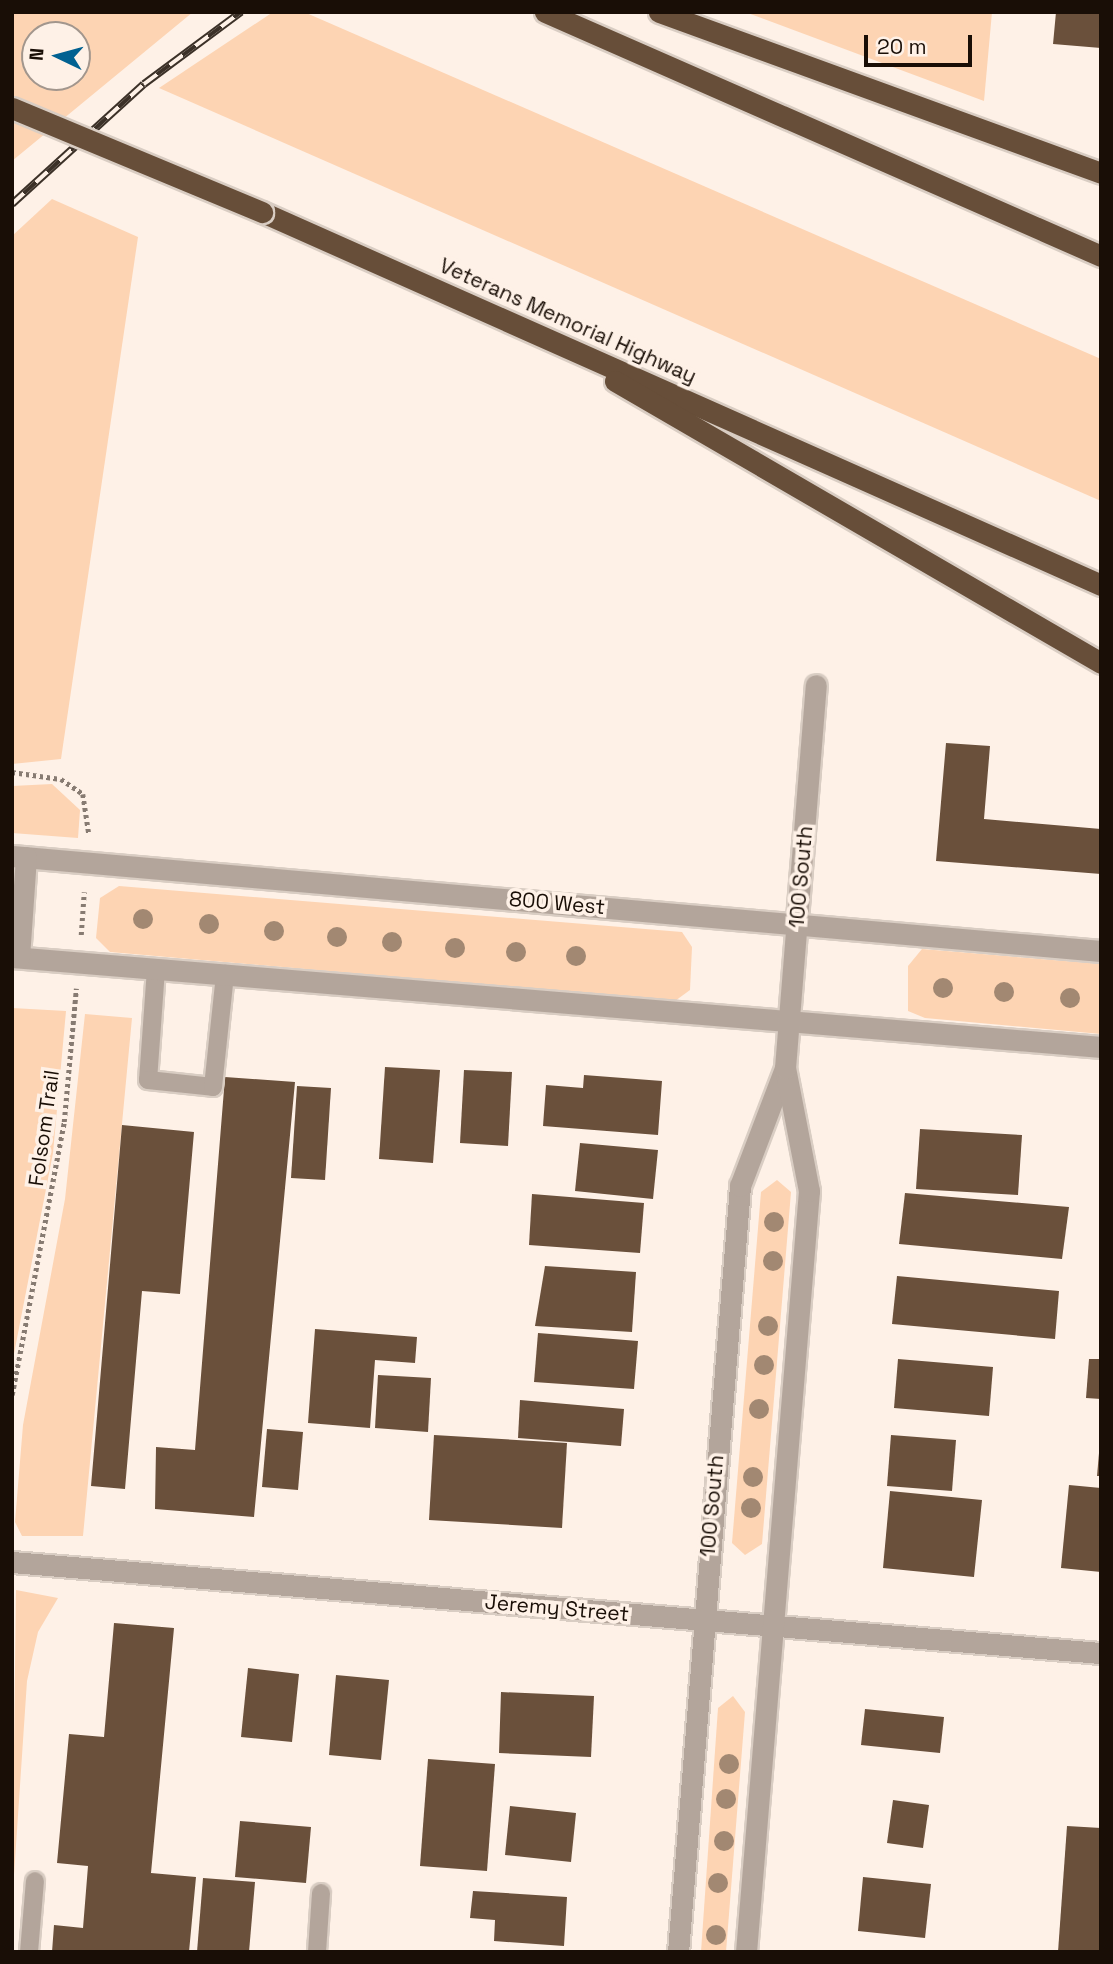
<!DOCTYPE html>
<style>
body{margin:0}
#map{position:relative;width:1113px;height:1964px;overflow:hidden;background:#fef1e7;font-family:"Space Grotesk",sans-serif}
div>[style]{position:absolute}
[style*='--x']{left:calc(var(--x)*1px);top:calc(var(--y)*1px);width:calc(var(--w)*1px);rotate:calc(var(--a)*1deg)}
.green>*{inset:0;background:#fdd4b3}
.building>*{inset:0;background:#6a503b}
.path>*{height:4.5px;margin-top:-2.25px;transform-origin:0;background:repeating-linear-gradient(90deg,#877b72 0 3.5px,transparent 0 7px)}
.roads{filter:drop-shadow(2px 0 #d9cdc3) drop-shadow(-2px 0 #d9cdc3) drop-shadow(0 2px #d9cdc3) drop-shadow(0 -2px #d9cdc3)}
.lane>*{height:18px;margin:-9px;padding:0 9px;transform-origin:9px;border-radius:9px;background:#b3a59b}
.street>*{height:21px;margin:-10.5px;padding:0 10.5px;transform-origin:10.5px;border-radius:10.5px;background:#b3a59b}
.highway>*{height:21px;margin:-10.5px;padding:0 10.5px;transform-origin:10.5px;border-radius:10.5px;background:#674e39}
.rail>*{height:8px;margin-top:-4px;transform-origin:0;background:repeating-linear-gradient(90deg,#fef1e7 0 16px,#3c3128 0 32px);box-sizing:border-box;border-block:2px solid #3c3128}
.bridges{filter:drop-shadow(2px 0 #d9cdc3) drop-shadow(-2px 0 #d9cdc3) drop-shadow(0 2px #d9cdc3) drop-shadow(0 -2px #d9cdc3)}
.highway-bridge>*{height:21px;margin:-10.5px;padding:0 10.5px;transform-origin:10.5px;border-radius:10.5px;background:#674e39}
.trees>*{width:20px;height:20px;margin:-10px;border-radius:50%;background:#a28872}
span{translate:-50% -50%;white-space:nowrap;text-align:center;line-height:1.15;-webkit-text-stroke:7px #fef1e7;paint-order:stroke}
.street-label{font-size:21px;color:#190e06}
.frame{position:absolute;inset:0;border:14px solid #190e06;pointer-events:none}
.north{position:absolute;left:21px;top:21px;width:70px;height:70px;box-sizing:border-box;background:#fef1e7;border:2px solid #a2968d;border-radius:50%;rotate:275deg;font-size:19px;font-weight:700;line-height:28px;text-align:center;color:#190e06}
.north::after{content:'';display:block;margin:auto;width:24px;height:32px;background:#016191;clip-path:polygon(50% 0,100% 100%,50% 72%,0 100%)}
.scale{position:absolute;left:864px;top:35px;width:108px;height:32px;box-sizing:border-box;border:4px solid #190e06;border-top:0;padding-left:9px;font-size:21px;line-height:24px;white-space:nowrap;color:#190e06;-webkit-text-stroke:5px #fef1e7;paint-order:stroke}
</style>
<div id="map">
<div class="green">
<i style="clip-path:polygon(evenodd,12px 12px,193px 12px,12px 161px,12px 12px,35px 35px,77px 35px,77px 77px,35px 77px,35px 35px)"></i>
<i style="clip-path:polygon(273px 12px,304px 12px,1101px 359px,1101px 501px,159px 88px)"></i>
<i style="clip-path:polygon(745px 12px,992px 12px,984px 101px)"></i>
<i style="clip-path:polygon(52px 199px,138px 237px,61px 759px,12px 764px,12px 236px)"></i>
<i style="clip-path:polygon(52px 784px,80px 810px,78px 838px,12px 833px,12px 786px)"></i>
<i style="clip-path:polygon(119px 886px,682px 932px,692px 947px,690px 990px,675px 1001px,110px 952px,96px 938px,100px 898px)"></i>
<i style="clip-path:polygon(922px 949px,1101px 964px,1101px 1034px,925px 1018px,908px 1011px,908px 966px)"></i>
<i style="clip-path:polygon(12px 1008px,66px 1011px,53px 1153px,12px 1364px)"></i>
<i style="clip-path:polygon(85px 1014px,132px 1018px,83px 1536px,22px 1536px,15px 1522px,23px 1425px,65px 1199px)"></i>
<i style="clip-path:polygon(777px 1180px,791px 1192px,762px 1544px,745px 1555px,732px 1543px,761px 1192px)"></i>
<i style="clip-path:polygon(16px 1590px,58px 1598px,38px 1632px,27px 1681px,12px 1905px)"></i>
<i style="clip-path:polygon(733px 1696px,745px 1712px,726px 1952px,701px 1952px,718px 1708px)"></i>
</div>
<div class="building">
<i style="clip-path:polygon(1056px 12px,1101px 12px,1101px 48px,1053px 44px)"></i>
<i style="clip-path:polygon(946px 743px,990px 746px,984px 819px,1101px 829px,1101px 874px,936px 861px)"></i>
<i style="clip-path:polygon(385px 1067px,440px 1070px,433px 1163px,379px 1159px)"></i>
<i style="clip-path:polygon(464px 1070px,512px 1072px,508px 1146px,460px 1143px)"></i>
<i style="clip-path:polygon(584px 1075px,662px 1081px,658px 1135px,543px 1126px,546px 1085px,583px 1088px)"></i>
<i style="clip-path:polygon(225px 1077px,295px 1082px,254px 1517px,155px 1509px,156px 1447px,195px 1450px)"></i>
<i style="clip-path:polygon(297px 1086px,331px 1088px,325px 1180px,291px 1178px)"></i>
<i style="clip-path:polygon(122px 1125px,194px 1132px,180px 1294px,142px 1291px,125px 1489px,91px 1486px)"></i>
<i style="clip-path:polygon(920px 1129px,1022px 1135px,1018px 1195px,916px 1189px)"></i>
<i style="clip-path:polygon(580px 1143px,658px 1150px,653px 1199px,575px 1191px)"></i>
<i style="clip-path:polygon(905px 1193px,1069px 1207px,1062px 1259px,899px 1244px)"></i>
<i style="clip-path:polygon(532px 1194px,644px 1203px,640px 1253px,529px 1245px)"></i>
<i style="clip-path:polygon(545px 1266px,636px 1272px,632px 1332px,535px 1326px)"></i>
<i style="clip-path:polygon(897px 1276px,1059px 1291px,1055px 1339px,892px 1324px)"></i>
<i style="clip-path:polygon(315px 1329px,417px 1337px,415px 1363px,375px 1360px,370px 1428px,308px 1423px)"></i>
<i style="clip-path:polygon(538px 1333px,638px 1341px,634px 1389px,534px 1382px)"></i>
<i style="clip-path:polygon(898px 1359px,993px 1367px,989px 1416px,894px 1408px)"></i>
<i style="clip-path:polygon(1089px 1359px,1101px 1359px,1101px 1399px,1086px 1398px)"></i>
<i style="clip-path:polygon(378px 1375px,431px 1378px,428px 1432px,375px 1428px)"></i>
<i style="clip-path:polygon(520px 1400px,624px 1409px,621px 1446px,518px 1438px)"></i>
<i style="clip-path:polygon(267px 1429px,303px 1432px,298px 1490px,262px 1487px)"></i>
<i style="clip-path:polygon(434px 1435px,567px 1443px,562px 1528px,429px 1520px)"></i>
<i style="clip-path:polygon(891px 1435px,956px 1440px,952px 1491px,887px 1486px)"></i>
<i style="clip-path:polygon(1099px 1453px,1101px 1453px,1101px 1476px,1097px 1476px)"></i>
<i style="clip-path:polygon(1069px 1485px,1101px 1488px,1101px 1572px,1061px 1568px)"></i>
<i style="clip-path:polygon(890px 1491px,982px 1500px,974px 1577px,883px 1568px)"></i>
<i style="clip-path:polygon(114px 1623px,174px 1628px,151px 1873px,196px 1877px,189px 1952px,52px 1952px,54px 1925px,83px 1928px,88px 1866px,57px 1863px,69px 1734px,104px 1737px)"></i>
<i style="clip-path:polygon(248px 1668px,299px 1674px,292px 1742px,241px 1737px)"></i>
<i style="clip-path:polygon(336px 1675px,389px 1680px,381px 1760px,329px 1755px)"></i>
<i style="clip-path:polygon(501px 1692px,594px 1696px,591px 1757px,499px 1753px)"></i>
<i style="clip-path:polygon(865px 1709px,944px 1717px,940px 1753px,861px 1745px)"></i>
<i style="clip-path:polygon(428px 1759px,495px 1764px,487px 1871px,420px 1866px)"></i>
<i style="clip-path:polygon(893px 1800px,929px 1805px,923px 1848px,887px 1843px)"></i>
<i style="clip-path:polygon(510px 1806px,576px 1813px,571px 1862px,505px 1855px)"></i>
<i style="clip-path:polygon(240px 1821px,311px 1827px,306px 1883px,235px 1877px)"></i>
<i style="clip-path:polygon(1067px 1826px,1101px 1828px,1101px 1952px,1058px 1952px)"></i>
<i style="clip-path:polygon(863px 1877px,931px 1884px,925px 1938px,858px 1931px)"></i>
<i style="clip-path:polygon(203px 1878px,255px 1882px,249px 1952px,197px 1952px)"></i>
<i style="clip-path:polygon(473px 1891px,567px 1897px,564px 1946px,494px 1941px,495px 1920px,470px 1918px)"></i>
</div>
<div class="path">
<i style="--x:12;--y:772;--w:49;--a:8.1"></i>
<i style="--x:61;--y:779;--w:27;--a:34"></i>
<i style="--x:83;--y:794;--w:40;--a:81.5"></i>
<i style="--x:81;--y:935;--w:43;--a:-86"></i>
<i style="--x:12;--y:1395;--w:278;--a:-79.2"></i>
<i style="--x:64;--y:1122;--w:134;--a:-84.8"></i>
</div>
<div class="roads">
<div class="lane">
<i style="--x:156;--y:969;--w:111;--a:94.1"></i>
<i style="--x:148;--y:1080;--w:65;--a:6.1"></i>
<i style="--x:213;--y:1087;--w:114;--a:-83.9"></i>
<i style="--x:29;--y:1952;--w:71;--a:-85.2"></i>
<i style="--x:317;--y:1952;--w:59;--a:-86.1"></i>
</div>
<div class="street">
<i style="--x:12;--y:856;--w:1093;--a:4.99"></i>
<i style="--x:12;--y:957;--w:1093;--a:4.72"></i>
<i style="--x:19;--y:957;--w:100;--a:-86"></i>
<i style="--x:12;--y:1562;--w:1093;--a:4.78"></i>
<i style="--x:678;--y:1952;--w:769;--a:-85.37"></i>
<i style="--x:740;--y:1186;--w:126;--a:-69.1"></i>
<i style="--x:746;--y:1952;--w:764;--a:-85.27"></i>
<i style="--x:809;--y:1191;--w:125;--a:-101"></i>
<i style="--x:785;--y:1068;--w:384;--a:-85.4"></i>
</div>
<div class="highway">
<i style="--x:545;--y:12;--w:607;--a:23.69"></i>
<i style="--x:659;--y:12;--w:470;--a:20"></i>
<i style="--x:262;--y:212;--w:918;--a:23.97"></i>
<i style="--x:615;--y:381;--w:562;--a:30.12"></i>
</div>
</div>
<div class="rail">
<i style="--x:12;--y:204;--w:178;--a:-42.3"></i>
<i style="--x:144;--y:84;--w:121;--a:-36.6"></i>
</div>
<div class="bridges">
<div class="highway-bridge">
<i style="--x:12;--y:108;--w:271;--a:22.6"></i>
</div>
</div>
<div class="trees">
<i style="left:143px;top:919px"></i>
<i style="left:209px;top:924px"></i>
<i style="left:274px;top:931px"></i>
<i style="left:337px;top:937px"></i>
<i style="left:392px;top:942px"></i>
<i style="left:455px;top:948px"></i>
<i style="left:516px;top:952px"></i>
<i style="left:576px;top:956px"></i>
<i style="left:943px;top:988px"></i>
<i style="left:1004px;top:992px"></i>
<i style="left:1070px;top:998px"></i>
<i style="left:774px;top:1222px"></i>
<i style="left:773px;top:1261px"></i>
<i style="left:768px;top:1326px"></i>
<i style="left:764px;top:1365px"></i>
<i style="left:759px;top:1409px"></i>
<i style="left:753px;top:1477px"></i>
<i style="left:751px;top:1508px"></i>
<i style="left:729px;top:1764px"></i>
<i style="left:726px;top:1799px"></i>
<i style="left:724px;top:1841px"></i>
<i style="left:718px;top:1883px"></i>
<i style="left:716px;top:1935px"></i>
</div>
<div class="street-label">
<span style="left:568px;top:321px;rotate:24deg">Veterans Memorial Highway</span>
<span style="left:801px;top:877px;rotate:-85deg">100 South</span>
<span style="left:557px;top:903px;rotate:5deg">800 West</span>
<span style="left:44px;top:1128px;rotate:-82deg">Folsom Trail</span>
<span style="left:712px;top:1506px;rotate:-85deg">100 South</span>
<span style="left:557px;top:1608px;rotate:5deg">Jeremy Street</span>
</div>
<div class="frame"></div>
<div class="north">N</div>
<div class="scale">20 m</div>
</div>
